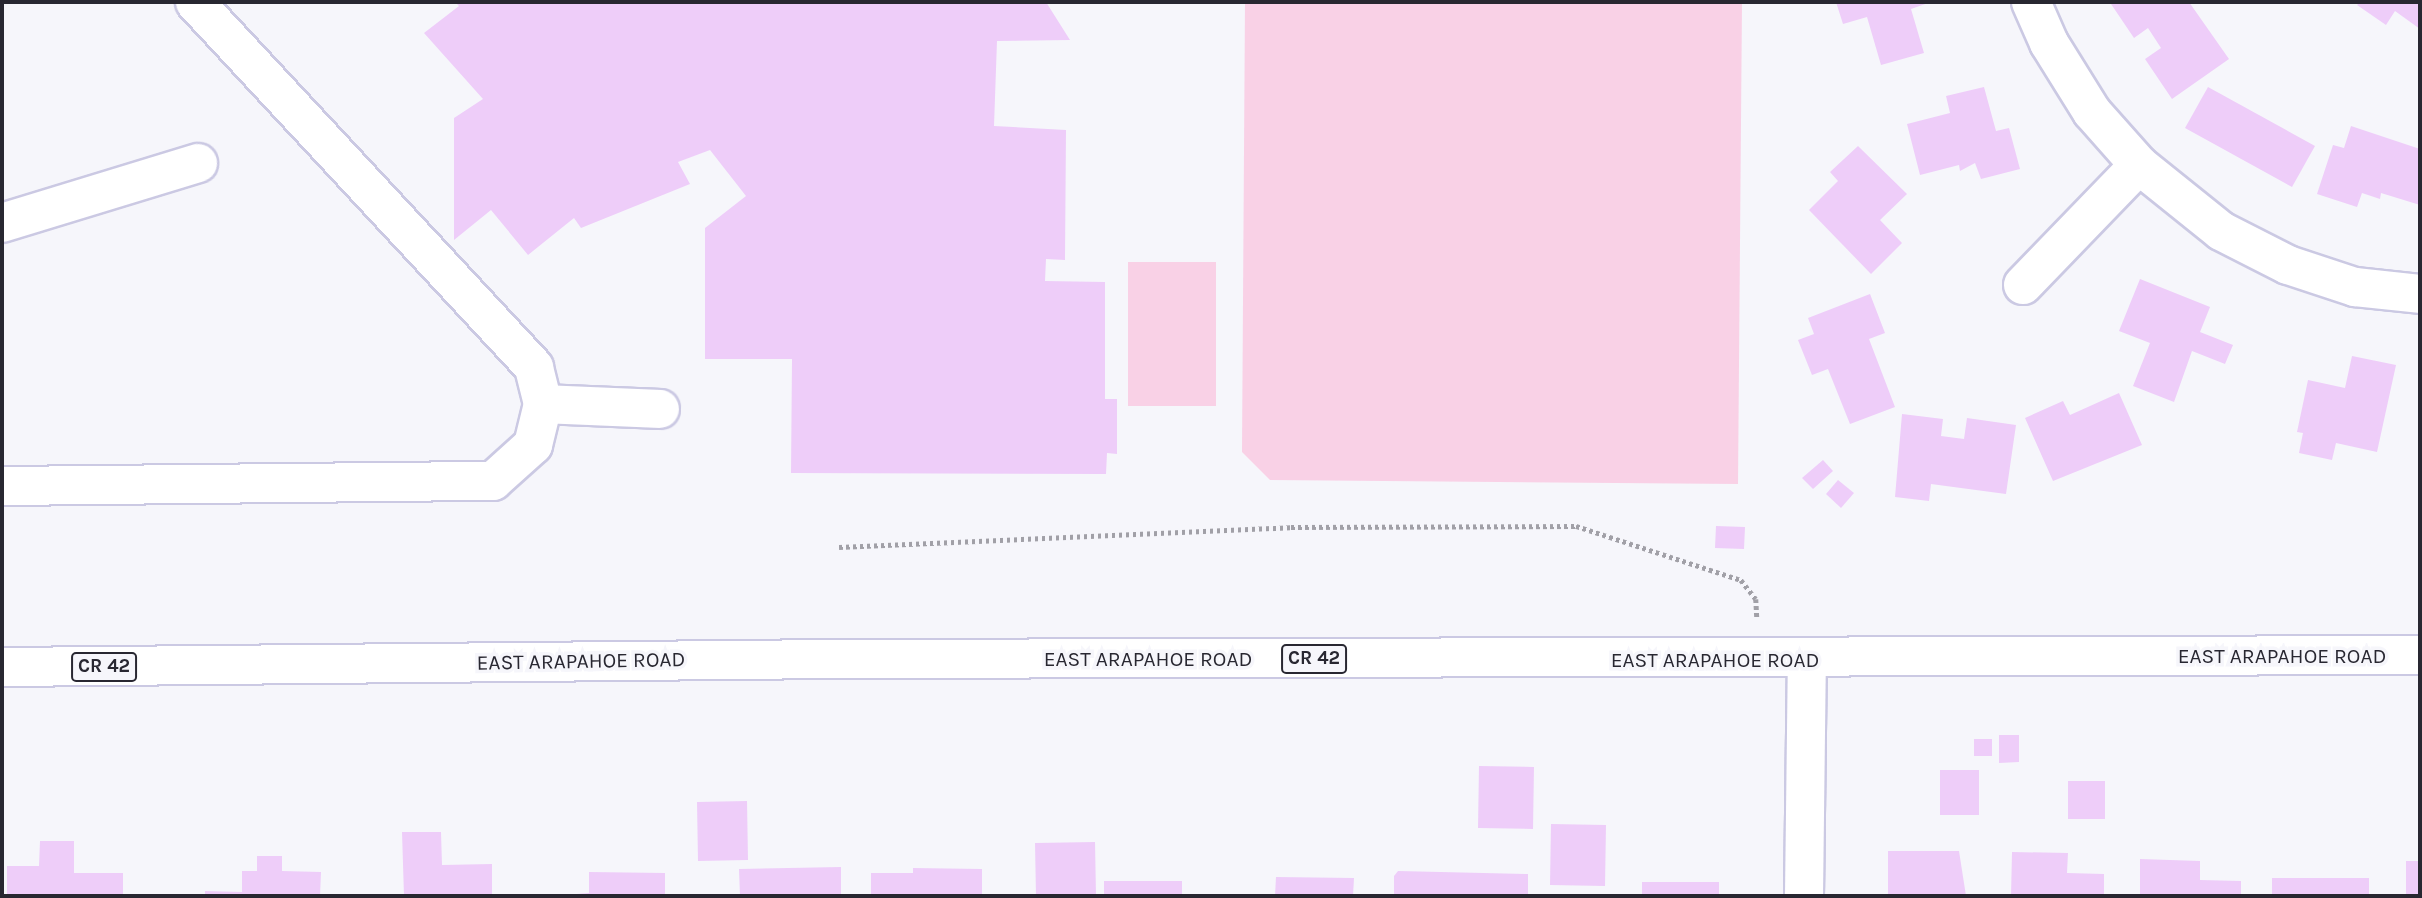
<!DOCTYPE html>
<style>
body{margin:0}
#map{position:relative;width:2422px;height:898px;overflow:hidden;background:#f6f6fb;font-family:Karla,sans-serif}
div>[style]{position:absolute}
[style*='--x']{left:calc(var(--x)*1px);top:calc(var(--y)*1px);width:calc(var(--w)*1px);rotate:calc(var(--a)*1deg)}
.green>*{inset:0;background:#f9d1e6}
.building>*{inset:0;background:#eecdf9}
.path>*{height:4.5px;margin-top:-2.25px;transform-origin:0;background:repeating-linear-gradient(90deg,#a1a0a7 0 3.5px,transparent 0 7px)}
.roads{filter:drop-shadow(2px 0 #cbc9e3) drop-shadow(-2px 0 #cbc9e3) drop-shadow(0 2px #cbc9e3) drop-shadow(0 -2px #cbc9e3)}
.minor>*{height:38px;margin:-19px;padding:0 19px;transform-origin:19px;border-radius:19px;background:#fff}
.major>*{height:38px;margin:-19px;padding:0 19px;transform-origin:19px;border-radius:19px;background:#fff}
span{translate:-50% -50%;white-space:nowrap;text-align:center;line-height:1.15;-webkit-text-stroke:7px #f6f6fb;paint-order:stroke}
.shield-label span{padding:2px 5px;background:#f6f6fb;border:2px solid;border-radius:5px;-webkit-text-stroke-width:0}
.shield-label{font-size:19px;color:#282731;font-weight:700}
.street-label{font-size:21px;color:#282731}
.frame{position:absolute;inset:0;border:4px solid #282731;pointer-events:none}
</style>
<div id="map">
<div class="green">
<i style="clip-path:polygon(1245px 2px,1742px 2px,1738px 484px,1270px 480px,1242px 452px)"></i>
<i style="clip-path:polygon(1128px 262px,1216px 262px,1216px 406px,1128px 406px)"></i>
</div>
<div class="building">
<i style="clip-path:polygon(455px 2px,1046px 2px,1070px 40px,997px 41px,994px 126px,1066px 130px,1065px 260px,1046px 259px,1045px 281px,1105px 282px,1105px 399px,1117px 399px,1117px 454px,1107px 453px,1106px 474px,791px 473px,792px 359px,705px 359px,705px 228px,746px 196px,710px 150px,678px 162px,690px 184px,581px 228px,574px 218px,528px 255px,491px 210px,454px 240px,454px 118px,483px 99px,424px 33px,459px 6px)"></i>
<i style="clip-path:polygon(1836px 2px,1931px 2px,1911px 9px,1924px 53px,1881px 65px,1867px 17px,1843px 24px)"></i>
<i style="clip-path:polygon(2114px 2px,2189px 2px,2229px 59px,2172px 99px,2145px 59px,2161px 48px,2148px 28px,2134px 38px,2111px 4px)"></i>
<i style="clip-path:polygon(2360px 2px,2420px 2px,2420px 29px,2395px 11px,2386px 25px,2357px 5px)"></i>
<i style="clip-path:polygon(1984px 87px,1996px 131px,2009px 128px,2020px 169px,1981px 179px,1975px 163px,1960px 171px,1959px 165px,1920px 175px,1907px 124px,1950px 113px,1946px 96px)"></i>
<i style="clip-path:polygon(2208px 87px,2315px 146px,2292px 187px,2185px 128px)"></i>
<i style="clip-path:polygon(2351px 126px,2420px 149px,2420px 205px,2381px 193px,2380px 199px,2362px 193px,2357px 207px,2317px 194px,2333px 145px,2344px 148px)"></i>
<i style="clip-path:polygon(1858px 146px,1907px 194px,1880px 220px,1902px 243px,1871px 274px,1809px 210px,1838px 181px,1830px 172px)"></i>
<i style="clip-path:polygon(2140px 279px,2210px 307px,2200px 332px,2233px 345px,2225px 364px,2192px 351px,2174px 402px,2133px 386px,2150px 343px,2119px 331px)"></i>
<i style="clip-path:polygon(1870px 294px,1885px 333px,1869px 339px,1895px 407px,1850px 424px,1828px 369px,1812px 375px,1798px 340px,1814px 334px,1808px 318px)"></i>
<i style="clip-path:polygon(2352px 356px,2396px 365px,2377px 452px,2336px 443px,2332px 460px,2299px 453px,2303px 433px,2297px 432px,2308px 380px,2345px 388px)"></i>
<i style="clip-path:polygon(2119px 393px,2142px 445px,2053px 481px,2025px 418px,2063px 401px,2070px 415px)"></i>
<i style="clip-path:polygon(1902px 414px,1943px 419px,1941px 436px,1964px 439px,1967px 418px,2016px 425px,2006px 494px,1931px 484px,1929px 501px,1895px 497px)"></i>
<i style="clip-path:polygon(1823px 460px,1833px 471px,1813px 489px,1802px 478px)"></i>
<i style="clip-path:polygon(1838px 480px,1854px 493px,1841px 508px,1826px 494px)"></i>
<i style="clip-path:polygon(1716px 526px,1745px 527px,1744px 549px,1715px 548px)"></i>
<i style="clip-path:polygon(1999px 735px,2019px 735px,2019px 762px,1999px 763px)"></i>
<i style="clip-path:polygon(1974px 739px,1992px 739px,1992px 756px,1974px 756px)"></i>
<i style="clip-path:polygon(1479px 766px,1534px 767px,1533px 829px,1478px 828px)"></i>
<i style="clip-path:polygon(1940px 770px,1979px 770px,1979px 815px,1940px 815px)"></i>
<i style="clip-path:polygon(2068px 781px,2105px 781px,2105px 819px,2068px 819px)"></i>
<i style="clip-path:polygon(747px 801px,748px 860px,698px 861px,697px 802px)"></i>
<i style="clip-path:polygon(1551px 824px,1606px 825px,1605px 886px,1550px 885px)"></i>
<i style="clip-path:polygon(402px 832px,441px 832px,442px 865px,492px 864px,492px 896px,404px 896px)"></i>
<i style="clip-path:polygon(40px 841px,74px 841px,74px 873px,123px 873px,123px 896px,7px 896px,7px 866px,39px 866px)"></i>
<i style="clip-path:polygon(1095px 842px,1096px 896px,1036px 896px,1035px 843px)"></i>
<i style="clip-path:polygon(1888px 851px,1959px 851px,1966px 896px,1888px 896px)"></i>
<i style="clip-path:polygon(2012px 852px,2068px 853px,2067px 873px,2104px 874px,2104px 896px,2011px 896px)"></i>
<i style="clip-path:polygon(257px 856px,282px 856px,282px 871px,321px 872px,320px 896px,205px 896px,205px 891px,242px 892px,242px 871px,257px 871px)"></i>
<i style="clip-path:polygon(2140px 859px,2200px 861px,2200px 880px,2241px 881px,2241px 896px,2140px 896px)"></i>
<i style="clip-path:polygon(2406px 861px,2420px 861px,2420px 896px,2406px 896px)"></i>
<i style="clip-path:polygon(841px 867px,841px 896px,740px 896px,739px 869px)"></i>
<i style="clip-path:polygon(913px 868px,982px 869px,982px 896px,871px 896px,871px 873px,913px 873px)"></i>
<i style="clip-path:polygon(1398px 871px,1528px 874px,1528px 896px,1394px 896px,1394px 876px)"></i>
<i style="clip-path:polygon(589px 872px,665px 873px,665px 896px,552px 896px,589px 893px)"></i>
<i style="clip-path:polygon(1276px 877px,1354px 878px,1353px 896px,1275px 896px)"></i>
<i style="clip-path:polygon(2272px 878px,2369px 878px,2369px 896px,2272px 896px)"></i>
<i style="clip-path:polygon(1104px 881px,1182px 881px,1182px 896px,1104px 896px)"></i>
<i style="clip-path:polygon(1642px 882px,1719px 882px,1719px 896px,1642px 896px)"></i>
</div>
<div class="path">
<i style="--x:839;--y:547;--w:452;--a:-2.5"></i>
<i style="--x:1291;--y:527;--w:285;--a:-0.2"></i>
<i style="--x:1576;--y:526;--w:174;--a:18.1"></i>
<i style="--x:1741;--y:580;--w:24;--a:52"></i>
<i style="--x:1756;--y:599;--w:20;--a:87"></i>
</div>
<div class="roads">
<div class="minor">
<i style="--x:2031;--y:2;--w:45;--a:66.3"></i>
<i style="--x:2049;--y:43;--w:81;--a:58.1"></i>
<i style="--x:2092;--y:112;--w:71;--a:48.4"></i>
<i style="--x:2139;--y:165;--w:105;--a:38.8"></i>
<i style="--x:2221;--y:231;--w:75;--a:26.9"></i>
<i style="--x:2288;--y:265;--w:71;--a:18.2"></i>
<i style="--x:2355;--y:287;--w:65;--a:6.1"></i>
<i style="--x:2;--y:223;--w:205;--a:-17"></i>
<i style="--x:2023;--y:285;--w:167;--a:-46"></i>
<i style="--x:543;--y:404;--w:117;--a:2.4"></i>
<i style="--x:2;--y:486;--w:491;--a:-0.6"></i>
<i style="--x:493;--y:481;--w:54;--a:-42"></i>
<i style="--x:533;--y:445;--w:42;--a:-76.3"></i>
<i style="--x:543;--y:404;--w:38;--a:-104"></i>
<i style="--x:534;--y:367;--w:498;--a:-132.9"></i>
<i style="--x:1804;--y:896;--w:236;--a:-89.3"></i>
</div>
<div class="major">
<i style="--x:2;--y:667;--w:826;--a:-0.55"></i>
<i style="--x:828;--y:659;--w:1592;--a:-0.14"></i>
</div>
</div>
<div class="shield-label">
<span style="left:1314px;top:659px">CR 42</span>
<span style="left:104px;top:667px">CR 42</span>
</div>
<div class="street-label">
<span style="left:2282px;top:656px">EAST ARAPAHOE ROAD</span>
<span style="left:1148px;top:659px">EAST ARAPAHOE ROAD</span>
<span style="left:1715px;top:660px">EAST ARAPAHOE ROAD</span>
<span style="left:581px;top:661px;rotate:-1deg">EAST ARAPAHOE ROAD</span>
</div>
<div class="frame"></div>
</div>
